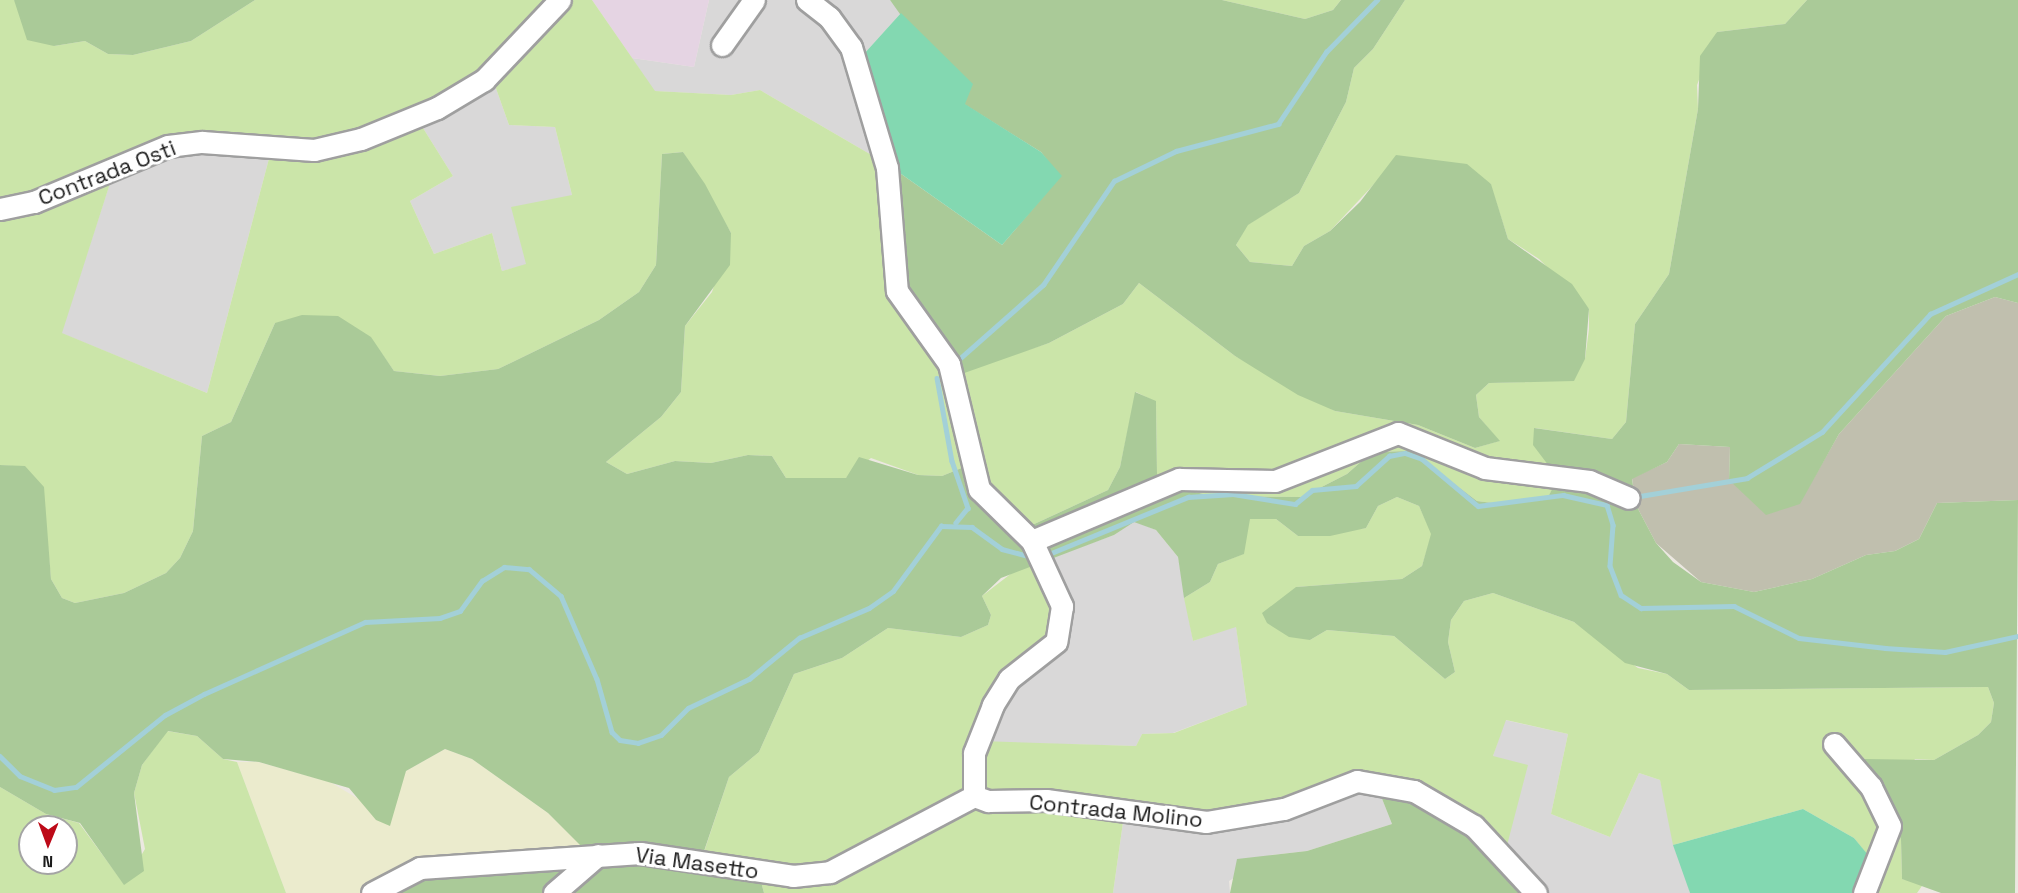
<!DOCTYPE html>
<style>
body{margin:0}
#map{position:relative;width:2018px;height:893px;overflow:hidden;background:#ece8e1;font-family:"Space Grotesk",sans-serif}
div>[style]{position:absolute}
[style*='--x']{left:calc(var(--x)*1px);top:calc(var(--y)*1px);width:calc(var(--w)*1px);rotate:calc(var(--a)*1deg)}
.residential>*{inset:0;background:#d9d8d8}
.industrial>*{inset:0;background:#e5d4e3}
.construction>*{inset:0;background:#c0bfae}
.farmland>*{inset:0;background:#ebebcd}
.grass>*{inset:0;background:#cbe5a9}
.forest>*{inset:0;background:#aaca98}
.pitch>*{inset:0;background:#83d8b1}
.stream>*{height:4.5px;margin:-2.25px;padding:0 2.25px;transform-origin:2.25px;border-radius:2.25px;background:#a3d0d8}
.roads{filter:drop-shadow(2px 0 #9f9f9f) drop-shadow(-2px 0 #9f9f9f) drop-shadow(0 2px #9f9f9f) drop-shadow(0 -2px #9f9f9f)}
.minor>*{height:21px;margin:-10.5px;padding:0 10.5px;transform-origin:10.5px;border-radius:10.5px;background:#fff}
span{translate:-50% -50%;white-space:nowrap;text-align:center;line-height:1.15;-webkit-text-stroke:6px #fff;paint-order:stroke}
.street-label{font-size:22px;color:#1b1b1b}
.north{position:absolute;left:18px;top:815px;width:60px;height:60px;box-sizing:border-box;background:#fff;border:2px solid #a4a4a4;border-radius:50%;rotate:181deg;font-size:16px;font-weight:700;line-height:24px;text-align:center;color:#1b1b1b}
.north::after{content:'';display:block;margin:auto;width:21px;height:27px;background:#bd0a18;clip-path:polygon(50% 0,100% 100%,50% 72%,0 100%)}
</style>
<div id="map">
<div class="residential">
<i style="clip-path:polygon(709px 0,890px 0,901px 13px,854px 65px,887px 164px,760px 90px,731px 95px,654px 91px,632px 58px,694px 67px)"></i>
<i style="clip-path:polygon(493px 80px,509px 125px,555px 127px,572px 195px,526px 265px,502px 271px,492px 233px,434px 254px,410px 201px,453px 176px,418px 120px)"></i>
<i style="clip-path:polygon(271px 151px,207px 393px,61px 333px,114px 171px,159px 153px)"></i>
<i style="clip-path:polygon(1134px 521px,1156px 530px,1178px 557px,1193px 641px,1236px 626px,1247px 705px,1173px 733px,1142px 734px,1136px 746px,980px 742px,1042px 561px,1114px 535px)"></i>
<i style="clip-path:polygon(1505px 720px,1568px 734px,1551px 814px,1610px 837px,1639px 773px,1660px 780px,1690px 893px,1538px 893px,1505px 853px,1493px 756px)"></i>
<i style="clip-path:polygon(1377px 786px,1392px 824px,1307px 851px,1271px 855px,1229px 881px,1230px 893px,1113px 893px,1124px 815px)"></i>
</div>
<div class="industrial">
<i style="clip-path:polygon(592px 0,709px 0,694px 67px,632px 58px)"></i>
</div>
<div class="construction">
<i style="clip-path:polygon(1995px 297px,2018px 303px,2018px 500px,1937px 503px,1919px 539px,1895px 551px,1866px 555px,1812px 579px,1754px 592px,1701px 582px,1656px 543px,1636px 505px,1632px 478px,1667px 462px,1679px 444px,1730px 447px,1729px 480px,1799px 504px,1839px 434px,1946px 316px)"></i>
</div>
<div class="farmland">
<i style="clip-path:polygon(445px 749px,472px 759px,548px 813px,585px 849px,375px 893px,286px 893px,237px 762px,258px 762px,330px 782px,357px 798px,400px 782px,406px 771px)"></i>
</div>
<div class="grass">
<i style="clip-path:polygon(evenodd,0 0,14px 0,54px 46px,85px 41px,108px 54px,133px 55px,191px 41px,255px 0,592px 0,655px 91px,731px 95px,760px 90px,887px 164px,1000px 359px,1049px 343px,1123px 304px,1139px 283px,1235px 356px,1335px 411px,1418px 425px,1475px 448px,1499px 441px,1479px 417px,1476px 395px,1489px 383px,1531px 382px,1585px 359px,1589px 329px,1589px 309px,1539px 259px,1508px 239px,1490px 183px,1377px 181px,1330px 231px,1304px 246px,1292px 266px,1250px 262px,1236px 245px,1247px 225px,1299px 193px,1346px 102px,1354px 68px,1373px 49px,1405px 0,1807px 0,1785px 24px,1717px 32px,1697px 85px,1698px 109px,1669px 274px,1635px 324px,1626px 422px,1612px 439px,1535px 428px,1559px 478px,1548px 497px,1500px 504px,1477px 501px,1411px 451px,1372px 452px,1347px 474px,1302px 497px,1212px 496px,1178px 488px,1157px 474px,1156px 402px,1136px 392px,1120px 467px,1108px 490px,1017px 532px,964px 467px,942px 476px,918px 475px,871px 458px,846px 478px,786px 478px,772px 456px,748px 455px,711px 463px,675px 461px,627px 474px,606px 462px,661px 417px,681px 392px,685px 326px,712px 292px,731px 233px,683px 152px,662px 154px,656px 265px,639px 292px,599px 320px,498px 369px,440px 376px,394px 371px,370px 337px,275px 323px,231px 422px,202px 436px,193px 531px,180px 558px,166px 573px,124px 593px,75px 603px,62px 598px,51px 579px,46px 528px,25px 467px,0 465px,0 0,493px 80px,509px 125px,555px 127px,572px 195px,511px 207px,526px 264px,502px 271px,492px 233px,434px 254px,410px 201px,453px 176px,418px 120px,493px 80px,0 0,271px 151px,207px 393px,62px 333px,114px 171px,159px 153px,271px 151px)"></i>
<i style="clip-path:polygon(1222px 0,1341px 0,1333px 10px,1305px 19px)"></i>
<i style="clip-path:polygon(1397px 497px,1419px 506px,1432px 534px,1422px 566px,1402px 579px,1296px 587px,1310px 640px,1327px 630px,1394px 636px,1445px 679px,1455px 672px,1448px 642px,1451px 620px,1464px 601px,1493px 593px,1574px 622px,1638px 668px,1667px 674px,1689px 690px,1988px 687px,1994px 703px,1991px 722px,1978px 735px,1934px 760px,1915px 759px,1888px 799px,1901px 840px,1902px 879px,1924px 883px,1917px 893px,1873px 893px,1882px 873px,1854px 838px,1803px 809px,1673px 845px,1660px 780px,1639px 773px,1610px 837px,1551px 814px,1568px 734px,1506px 720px,1493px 756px,1528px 765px,1505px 853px,1377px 786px,1273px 815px,1124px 815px,1113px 893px,764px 893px,760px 878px,699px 867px,729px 777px,759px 752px,794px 674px,842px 658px,888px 628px,961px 637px,988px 625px,991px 615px,982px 596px,1017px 569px,1042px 561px,1058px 586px,1054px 647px,1014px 675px,980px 741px,1136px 746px,1142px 734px,1174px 733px,1247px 705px,1236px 627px,1193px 641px,1184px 598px,1210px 582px,1218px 564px,1243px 554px,1249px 519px,1276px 519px,1298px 536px,1366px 528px,1378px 506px)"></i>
<i style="clip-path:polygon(evenodd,167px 731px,197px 736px,223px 759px,237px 762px,286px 893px,0 893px,0 787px,46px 814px,79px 823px,124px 884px,145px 849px,134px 793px,142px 765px,167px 731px,30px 827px,66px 827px,66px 863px,30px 863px,30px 827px)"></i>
</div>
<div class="forest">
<i style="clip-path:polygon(14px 0,255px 0,191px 41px,133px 55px,108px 54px,85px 41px,54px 46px,27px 40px)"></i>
<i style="clip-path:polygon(890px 0,1222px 0,1305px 19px,1333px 10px,1341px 0,1405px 0,1373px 49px,1354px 68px,1346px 102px,1299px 193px,1248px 225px,1236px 245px,1250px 262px,1292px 266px,1304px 246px,1330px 231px,1360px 202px,1396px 155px,1467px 164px,1491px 184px,1508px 239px,1572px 284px,1589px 309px,1585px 359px,1574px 381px,1489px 383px,1476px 395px,1479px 417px,1500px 441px,1475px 448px,1418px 425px,1335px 411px,1298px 395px,1235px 356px,1139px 283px,1123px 304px,1049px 343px,953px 377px,897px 300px,887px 164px,1002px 245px,1060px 177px,1041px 152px,964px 104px)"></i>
<i style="clip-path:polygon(1807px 0,2018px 0,2018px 303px,1995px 297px,1946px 316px,1839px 434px,1800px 504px,1766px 515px,1729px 480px,1730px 447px,1679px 444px,1667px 462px,1632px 479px,1636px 505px,1656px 543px,1673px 562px,1701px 582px,1754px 592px,1812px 579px,1866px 555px,1895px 551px,1919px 539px,1937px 503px,2018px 500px,2015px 893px,1941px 893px,1902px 879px,1901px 840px,1888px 799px,1864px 759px,1934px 760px,1978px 735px,1991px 722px,1994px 703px,1988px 687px,1689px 690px,1667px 674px,1625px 663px,1574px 622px,1493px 593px,1464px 601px,1451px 620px,1448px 642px,1455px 672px,1445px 679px,1394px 636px,1327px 630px,1310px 640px,1289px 637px,1267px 623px,1262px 613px,1296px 587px,1402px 579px,1422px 566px,1431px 534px,1419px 506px,1397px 497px,1378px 506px,1366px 528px,1330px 536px,1298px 536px,1276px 519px,1250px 519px,1244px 554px,1218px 564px,1210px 582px,1184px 598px,1178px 557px,1156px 530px,1134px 522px,1114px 535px,1001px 578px,982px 596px,991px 615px,988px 625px,961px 637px,888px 628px,842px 658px,794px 674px,759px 752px,729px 777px,699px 866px,760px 878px,764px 893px,375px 893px,420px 870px,584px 849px,548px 813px,472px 759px,445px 749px,406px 771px,390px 826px,376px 820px,349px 788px,259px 762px,223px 759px,197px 736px,168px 731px,142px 765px,134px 793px,144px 871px,124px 885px,80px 823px,46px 814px,0 787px,0 465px,25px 466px,44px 487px,51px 579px,62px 598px,75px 603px,124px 593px,166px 573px,180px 558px,193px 531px,202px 436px,231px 422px,275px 323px,302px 315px,338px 316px,371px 337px,394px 371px,440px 376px,498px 369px,599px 320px,639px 292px,656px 265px,662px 154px,683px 152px,705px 184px,731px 233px,730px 265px,685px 326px,681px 392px,661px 417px,606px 462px,627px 474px,675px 461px,711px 463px,748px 455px,772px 456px,786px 478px,846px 478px,859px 457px,918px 475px,942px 476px,964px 467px,1017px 532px,1108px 490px,1120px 467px,1135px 392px,1156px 401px,1157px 474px,1178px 488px,1212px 496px,1302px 497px,1347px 474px,1372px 452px,1411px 451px,1477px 501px,1500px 504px,1548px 497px,1558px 478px,1533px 445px,1534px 428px,1612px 439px,1626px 422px,1635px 324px,1669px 274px,1698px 109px,1700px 56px,1717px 32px,1785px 24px)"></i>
<i style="clip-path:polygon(1377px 786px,1435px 802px,1538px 893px,1230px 893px,1237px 859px,1307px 851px,1392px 824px)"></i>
</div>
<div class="pitch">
<i style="clip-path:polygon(901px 13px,973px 84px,965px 104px,1041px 152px,1062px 176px,1002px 245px,887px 164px,854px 65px)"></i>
<i style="clip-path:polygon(1803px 809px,1854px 838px,1883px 873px,1873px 893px,1690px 893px,1673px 845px)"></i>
</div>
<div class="stream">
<i style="--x:957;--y:361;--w:115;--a:-41.5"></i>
<i style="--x:1043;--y:285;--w:126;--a:-55.7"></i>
<i style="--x:1114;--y:181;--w:69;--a:-25.8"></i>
<i style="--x:1176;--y:151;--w:106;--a:-14.8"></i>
<i style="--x:1278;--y:124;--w:87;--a:-56.3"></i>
<i style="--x:1326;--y:52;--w:73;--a:-45.6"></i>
<i style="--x:937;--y:378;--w:84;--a:79.8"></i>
<i style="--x:952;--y:461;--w:50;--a:71.2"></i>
<i style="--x:968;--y:508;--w:19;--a:129"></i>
<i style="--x:1634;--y:497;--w:115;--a:-9.5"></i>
<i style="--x:1747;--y:478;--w:88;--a:-31.5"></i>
<i style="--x:1822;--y:432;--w:160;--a:-47.5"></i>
<i style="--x:1930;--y:314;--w:97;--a:-24.4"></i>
<i style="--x:1044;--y:556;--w:156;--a:-22.3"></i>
<i style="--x:1188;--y:497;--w:45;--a:-3.8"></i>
<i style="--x:1233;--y:494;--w:63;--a:9.2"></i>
<i style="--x:1295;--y:504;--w:22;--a:-39"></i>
<i style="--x:1312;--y:490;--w:44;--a:-5.2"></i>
<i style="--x:1356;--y:486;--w:45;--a:-42.3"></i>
<i style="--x:1389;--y:456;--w:16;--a:-11"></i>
<i style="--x:1405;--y:453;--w:18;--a:19"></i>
<i style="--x:1422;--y:459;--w:73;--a:40"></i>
<i style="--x:1478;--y:506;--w:86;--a:-7.4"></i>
<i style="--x:1563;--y:495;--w:45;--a:12.8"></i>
<i style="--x:1607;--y:505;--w:21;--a:73"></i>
<i style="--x:1613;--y:525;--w:41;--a:94.2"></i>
<i style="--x:1610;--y:566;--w:31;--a:69"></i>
<i style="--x:1621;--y:595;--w:24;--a:33"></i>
<i style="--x:1641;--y:608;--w:93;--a:-1.2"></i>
<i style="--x:1734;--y:606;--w:72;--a:26.2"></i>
<i style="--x:1799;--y:638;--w:87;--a:6.6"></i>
<i style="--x:1885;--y:648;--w:60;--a:3.8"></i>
<i style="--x:1945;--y:652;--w:75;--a:-12.4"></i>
<i style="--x:0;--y:756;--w:28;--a:45"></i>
<i style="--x:20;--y:776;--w:37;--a:22"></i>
<i style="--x:54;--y:790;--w:22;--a:-8"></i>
<i style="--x:76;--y:787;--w:114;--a:-39"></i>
<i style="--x:165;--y:715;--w:44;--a:-28.3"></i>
<i style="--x:204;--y:694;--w:176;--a:-24.1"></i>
<i style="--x:365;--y:622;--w:75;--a:-3.1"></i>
<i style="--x:440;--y:618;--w:21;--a:-19"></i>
<i style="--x:460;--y:611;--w:37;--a:-54"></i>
<i style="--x:482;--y:581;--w:26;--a:-32"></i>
<i style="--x:504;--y:567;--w:25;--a:5"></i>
<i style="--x:529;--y:569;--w:42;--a:40.2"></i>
<i style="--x:561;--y:596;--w:90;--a:66.6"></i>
<i style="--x:597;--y:679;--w:55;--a:74.2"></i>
<i style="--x:612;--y:732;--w:11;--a:45"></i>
<i style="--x:620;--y:740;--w:18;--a:9"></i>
<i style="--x:638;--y:743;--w:24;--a:-19"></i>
<i style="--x:661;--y:735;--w:38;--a:-45"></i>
<i style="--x:688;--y:708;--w:68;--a:-25.4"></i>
<i style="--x:749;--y:679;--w:65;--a:-39.4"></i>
<i style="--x:799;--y:638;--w:76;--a:-23.2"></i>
<i style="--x:869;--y:608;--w:29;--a:-35"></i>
<i style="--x:893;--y:591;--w:81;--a:-53.6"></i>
<i style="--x:941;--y:526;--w:31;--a:2"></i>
<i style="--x:972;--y:527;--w:37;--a:36"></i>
<i style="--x:1002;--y:549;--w:31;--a:15"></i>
</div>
<div class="roads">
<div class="minor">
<i style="--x:807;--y:0;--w:28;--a:38"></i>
<i style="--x:829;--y:17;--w:37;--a:54"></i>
<i style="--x:851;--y:47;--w:126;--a:73.4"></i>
<i style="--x:887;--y:168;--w:123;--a:85.4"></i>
<i style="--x:897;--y:291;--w:90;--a:54.5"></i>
<i style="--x:949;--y:364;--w:129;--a:76.5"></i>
<i style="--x:979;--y:489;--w:74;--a:44.5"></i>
<i style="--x:1032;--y:541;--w:72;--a:65.2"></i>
<i style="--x:1062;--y:606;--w:36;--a:99"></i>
<i style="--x:1056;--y:642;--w:60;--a:141.8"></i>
<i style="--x:1009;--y:679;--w:31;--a:122"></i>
<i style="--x:993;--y:705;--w:52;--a:111.6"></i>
<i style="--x:974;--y:753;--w:43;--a:90"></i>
<i style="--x:722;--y:45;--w:55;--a:-54.6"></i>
<i style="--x:0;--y:209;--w:35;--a:-12"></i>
<i style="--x:34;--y:202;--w:145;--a:-22.7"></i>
<i style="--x:168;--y:146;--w:34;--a:-7"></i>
<i style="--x:202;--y:142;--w:112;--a:4.1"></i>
<i style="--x:314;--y:150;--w:48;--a:-13.2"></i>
<i style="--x:361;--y:139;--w:82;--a:-22.2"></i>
<i style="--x:437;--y:108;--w:55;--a:-30.8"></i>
<i style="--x:484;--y:80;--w:110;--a:-46.5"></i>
<i style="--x:1032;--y:541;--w:160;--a:-22.9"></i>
<i style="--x:1179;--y:479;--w:96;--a:1.2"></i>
<i style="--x:1275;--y:481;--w:132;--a:-21.3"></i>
<i style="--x:1398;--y:433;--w:94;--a:21.9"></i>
<i style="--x:1485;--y:468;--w:105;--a:7.1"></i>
<i style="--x:1589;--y:481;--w:43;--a:23"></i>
<i style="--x:1834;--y:744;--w:57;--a:49.3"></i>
<i style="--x:1871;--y:787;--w:43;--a:64"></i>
<i style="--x:1890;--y:826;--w:72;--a:111.2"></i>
<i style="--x:974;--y:796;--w:15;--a:20"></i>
<i style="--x:988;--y:801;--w:58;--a:-1"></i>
<i style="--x:1046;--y:800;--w:162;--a:7.8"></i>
<i style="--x:1206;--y:822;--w:79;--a:-9.5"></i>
<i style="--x:1284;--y:809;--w:78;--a:-21"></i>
<i style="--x:1357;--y:781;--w:58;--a:10"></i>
<i style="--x:1414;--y:791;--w:69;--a:30.3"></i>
<i style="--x:1474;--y:826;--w:91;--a:47.2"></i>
<i style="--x:372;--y:893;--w:54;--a:-27.5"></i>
<i style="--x:420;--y:868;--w:221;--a:-3.9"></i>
<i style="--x:640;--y:853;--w:155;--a:8.5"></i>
<i style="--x:793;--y:876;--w:37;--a:-6"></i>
<i style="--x:830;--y:872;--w:163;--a:-27.8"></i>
<i style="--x:554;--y:893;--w:58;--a:-40.8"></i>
</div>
</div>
<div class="street-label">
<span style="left:107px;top:173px;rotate:-21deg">Contrada Osti</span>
<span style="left:1116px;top:811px;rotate:6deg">Contrada Molino</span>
<span style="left:697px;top:863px;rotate:8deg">Via Masetto</span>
</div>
<div class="north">N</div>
</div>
